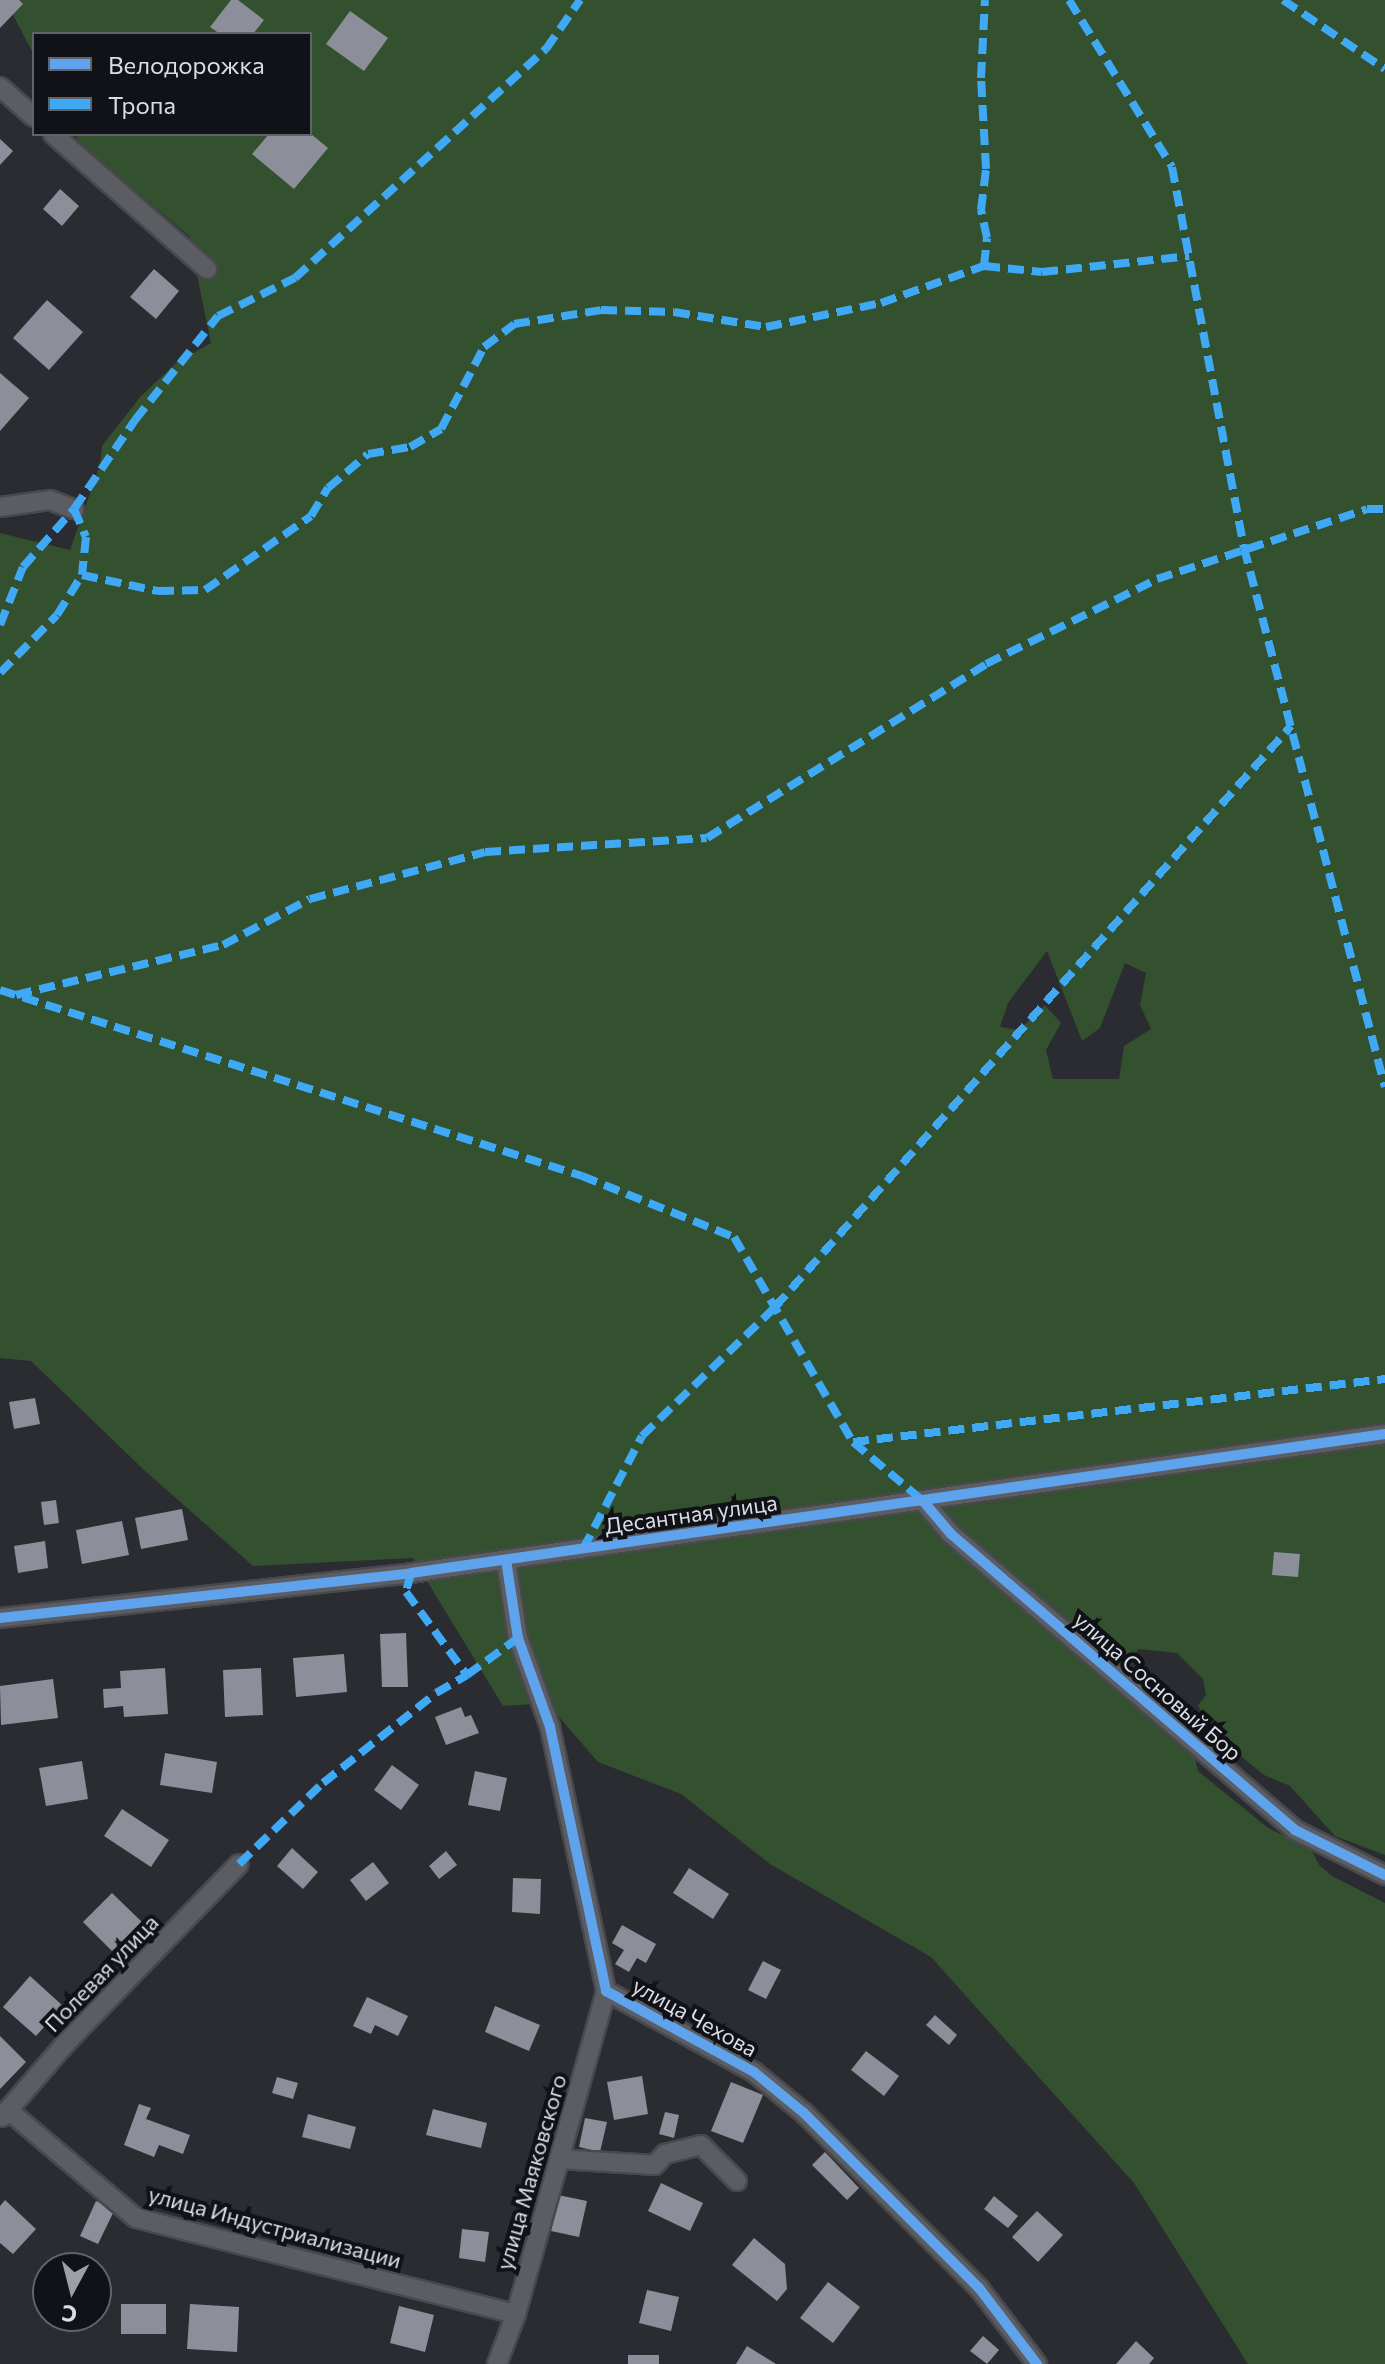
<!DOCTYPE html>
<meta charset="utf-8">
<style>
body{margin:0}
#map{position:relative;width:1385px;height:2364px;overflow:hidden;background:#2a2c32;font-family:Commissioner,sans-serif}
div>[style]{position:absolute}
[style*='--x']{left:calc(var(--x)*1px);top:calc(var(--y)*1px);width:calc(var(--w)*1px);rotate:calc(var(--a)*1deg)}
.green>*{inset:0;background:#33512e}
.building>*{inset:0;background:#8c8e99}
.roads{filter:drop-shadow(2px 0 #47494e) drop-shadow(-2px 0 #47494e) drop-shadow(0 2px #47494e) drop-shadow(0 -2px #47494e)}
.minor>*{height:18px;margin:-9px;padding:0 9px;transform-origin:9px;border-radius:9px;background:#5b5d62}
.quiet>*{height:8px;margin-top:-4px;transform-origin:0;background:repeating-linear-gradient(90deg,#3fa9f5 0 16px,transparent 0 24px)}
.cycleway>*{height:10px;margin:-5px;padding:0 5px;transform-origin:5px;border-radius:5px;background:#60a3ed}
span{translate:-50% -50%;white-space:nowrap;text-align:center;line-height:1.15;-webkit-text-stroke:8px #111218;paint-order:stroke}
.street-label{font-size:22px;color:#dadde5}
.legend{position:absolute;left:32px;top:32px;width:280px;height:104px;box-sizing:border-box;background:#111218;border:2px solid #61636a;margin:0;padding:10px 14px;list-style:none;font-size:24px;color:#dadde5}
.legend li{display:flex;align-items:center;gap:16px;height:40px}
.legend b{width:40px;border:2px solid #61636a}
.north{position:absolute;left:32px;top:2252px;width:80px;height:80px;box-sizing:border-box;background:#111218;border:2px solid #61636a;border-radius:50%;rotate:187deg;font-size:22px;font-weight:700;line-height:32px;text-align:center;color:#dadde5}
.north::after{content:'';display:block;margin:auto;width:28px;height:36px;background:#9c9fa6;clip-path:polygon(50% 0,100% 100%,50% 72%,0 100%)}
</style>
<div id="map">
<div class="green">
<i style="clip-path:polygon(evenodd,5px 0,1385px 0,1385px 1855px,1335px 1836px,1290px 1786px,1264px 1775px,1208px 1729px,1198px 1705px,1206px 1695px,1203px 1679px,1177px 1653px,1138px 1649px,1129px 1670px,1120px 1666px,1138px 1696px,1191px 1738px,1198px 1771px,1268px 1828px,1311px 1849px,1319px 1865px,1332px 1876px,1385px 1903px,1385px 2364px,1248px 2364px,1134px 2183px,931px 1957px,770px 1864px,681px 1794px,598px 1762px,547px 1703px,503px 1706px,413px 1558px,253px 1566px,144px 1470px,31px 1361px,0 1358px,0 533px,70px 550px,100px 465px,102px 446px,141px 396px,177px 362px,211px 343px,189px 236px,80px 144px,75px 134px,310px 134px,310px 34px,34px 34px,34px 55px,5px 0,1047px 951px,1082px 1041px,1100px 1028px,1125px 963px,1146px 973px,1140px 1005px,1151px 1029px,1124px 1046px,1119px 1079px,1053px 1079px,1046px 1050px,1061px 1023px,1045px 1005px,1019px 1030px,1000px 1027px,1008px 1003px,1047px 951px)"></i>
</div>
<div class="building">
<i style="clip-path:polygon(0 0,19px 0,23px 4px,0 28px)"></i>
<i style="clip-path:polygon(231px 0,238px 0,264px 20px,253px 34px,220px 34px,210px 27px)"></i>
<i style="clip-path:polygon(350px 11px,388px 38px,364px 71px,326px 44px)"></i>
<i style="clip-path:polygon(269px 134px,311px 134px,328px 148px,294px 189px,252px 154px)"></i>
<i style="clip-path:polygon(0 139px,13px 151px,0 165px)"></i>
<i style="clip-path:polygon(60px 189px,79px 206px,62px 226px,43px 209px)"></i>
<i style="clip-path:polygon(154px 269px,179px 291px,156px 319px,130px 297px)"></i>
<i style="clip-path:polygon(47px 300px,83px 332px,49px 370px,13px 338px)"></i>
<i style="clip-path:polygon(0 373px,29px 398px,0 431px)"></i>
<i style="clip-path:polygon(35px 1398px,40px 1424px,14px 1429px,9px 1402px)"></i>
<i style="clip-path:polygon(56px 1500px,59px 1523px,44px 1525px,41px 1502px)"></i>
<i style="clip-path:polygon(182px 1509px,188px 1540px,141px 1549px,135px 1518px)"></i>
<i style="clip-path:polygon(122px 1521px,129px 1555px,82px 1564px,76px 1530px)"></i>
<i style="clip-path:polygon(45px 1541px,48px 1568px,18px 1573px,14px 1546px)"></i>
<i style="clip-path:polygon(1274px 1552px,1300px 1554px,1298px 1577px,1272px 1575px)"></i>
<i style="clip-path:polygon(406px 1633px,408px 1687px,382px 1687px,380px 1634px)"></i>
<i style="clip-path:polygon(344px 1654px,347px 1692px,296px 1697px,293px 1658px)"></i>
<i style="clip-path:polygon(165px 1668px,168px 1714px,124px 1717px,123px 1706px,104px 1708px,103px 1689px,121px 1688px,120px 1671px)"></i>
<i style="clip-path:polygon(261px 1668px,263px 1715px,225px 1717px,223px 1670px)"></i>
<i style="clip-path:polygon(53px 1679px,58px 1718px,1px 1725px,0 1686px)"></i>
<i style="clip-path:polygon(461px 1707px,465px 1717px,471px 1715px,479px 1733px,446px 1745px,435px 1717px)"></i>
<i style="clip-path:polygon(165px 1753px,217px 1762px,212px 1793px,160px 1785px)"></i>
<i style="clip-path:polygon(82px 1761px,88px 1799px,46px 1806px,39px 1768px)"></i>
<i style="clip-path:polygon(392px 1765px,419px 1785px,401px 1810px,374px 1790px)"></i>
<i style="clip-path:polygon(475px 1771px,507px 1778px,500px 1811px,468px 1805px)"></i>
<i style="clip-path:polygon(122px 1809px,169px 1840px,151px 1867px,104px 1836px)"></i>
<i style="clip-path:polygon(292px 1848px,318px 1872px,303px 1889px,277px 1866px)"></i>
<i style="clip-path:polygon(446px 1851px,457px 1865px,439px 1879px,429px 1866px)"></i>
<i style="clip-path:polygon(373px 1862px,389px 1883px,366px 1901px,350px 1880px)"></i>
<i style="clip-path:polygon(689px 1868px,729px 1894px,713px 1919px,673px 1893px)"></i>
<i style="clip-path:polygon(513px 1878px,541px 1879px,540px 1914px,512px 1912px)"></i>
<i style="clip-path:polygon(112px 1893px,142px 1922px,112px 1951px,83px 1922px)"></i>
<i style="clip-path:polygon(622px 1925px,656px 1944px,646px 1963px,637px 1958px,629px 1972px,615px 1964px,624px 1950px,612px 1943px)"></i>
<i style="clip-path:polygon(763px 1961px,781px 1970px,766px 1999px,748px 1990px)"></i>
<i style="clip-path:polygon(30px 1976px,63px 2006px,36px 2036px,3px 2007px)"></i>
<i style="clip-path:polygon(367px 1997px,408px 2016px,398px 2036px,375px 2025px,371px 2034px,353px 2026px)"></i>
<i style="clip-path:polygon(495px 2006px,540px 2025px,529px 2051px,485px 2032px)"></i>
<i style="clip-path:polygon(935px 2015px,957px 2035px,949px 2045px,926px 2025px)"></i>
<i style="clip-path:polygon(0 2036px,26px 2062px,0 2089px)"></i>
<i style="clip-path:polygon(866px 2051px,899px 2076px,884px 2096px,851px 2070px)"></i>
<i style="clip-path:polygon(642px 2076px,648px 2114px,614px 2120px,607px 2082px)"></i>
<i style="clip-path:polygon(277px 2077px,298px 2083px,293px 2099px,272px 2093px)"></i>
<i style="clip-path:polygon(731px 2082px,763px 2095px,743px 2143px,711px 2131px)"></i>
<i style="clip-path:polygon(139px 2104px,151px 2108px,146px 2119px,190px 2135px,183px 2154px,159px 2145px,154px 2157px,124px 2145px)"></i>
<i style="clip-path:polygon(433px 2109px,487px 2123px,481px 2148px,426px 2135px)"></i>
<i style="clip-path:polygon(665px 2112px,679px 2115px,674px 2138px,659px 2134px)"></i>
<i style="clip-path:polygon(308px 2114px,356px 2127px,350px 2149px,302px 2137px)"></i>
<i style="clip-path:polygon(585px 2118px,607px 2122px,600px 2152px,579px 2147px)"></i>
<i style="clip-path:polygon(825px 2152px,859px 2188px,847px 2200px,812px 2165px)"></i>
<i style="clip-path:polygon(661px 2183px,703px 2203px,690px 2231px,648px 2211px)"></i>
<i style="clip-path:polygon(558px 2195px,587px 2201px,579px 2237px,551px 2231px)"></i>
<i style="clip-path:polygon(994px 2196px,1018px 2216px,1008px 2228px,984px 2209px)"></i>
<i style="clip-path:polygon(5px 2200px,36px 2229px,13px 2254px,0 2243px,0 2206px)"></i>
<i style="clip-path:polygon(96px 2201px,115px 2209px,98px 2244px,80px 2236px)"></i>
<i style="clip-path:polygon(1037px 2211px,1063px 2235px,1038px 2262px,1012px 2237px)"></i>
<i style="clip-path:polygon(462px 2229px,489px 2232px,485px 2262px,459px 2258px)"></i>
<i style="clip-path:polygon(754px 2238px,785px 2264px,787px 2289px,777px 2301px,732px 2265px)"></i>
<i style="clip-path:polygon(828px 2282px,860px 2307px,833px 2343px,800px 2318px)"></i>
<i style="clip-path:polygon(647px 2290px,679px 2297px,671px 2331px,639px 2323px)"></i>
<i style="clip-path:polygon(121px 2304px,166px 2304px,166px 2334px,121px 2334px)"></i>
<i style="clip-path:polygon(190px 2304px,239px 2307px,237px 2352px,187px 2349px)"></i>
<i style="clip-path:polygon(399px 2306px,434px 2315px,425px 2352px,390px 2343px)"></i>
<i style="clip-path:polygon(983px 2336px,999px 2350px,987px 2364px,970px 2351px)"></i>
<i style="clip-path:polygon(1136px 2341px,1154px 2358px,1149px 2364px,1116px 2364px)"></i>
<i style="clip-path:polygon(747px 2346px,776px 2364px,736px 2364px)"></i>
<i style="clip-path:polygon(628px 2355px,659px 2355px,659px 2364px,628px 2364px)"></i>
</div>
<div class="roads">
<div class="minor">
<i style="--x:0;--y:87;--w:45;--a:41.4"></i>
<i style="--x:53;--y:134;--w:205;--a:41.2"></i>
<i style="--x:0;--y:507;--w:50;--a:-8"></i>
<i style="--x:50;--y:500;--w:26;--a:21"></i>
<i style="--x:923;--y:1501;--w:43;--a:49.7"></i>
<i style="--x:951;--y:1534;--w:454;--a:40.7"></i>
<i style="--x:1295;--y:1830;--w:101;--a:26.6"></i>
<i style="--x:506;--y:1560;--w:79;--a:81.3"></i>
<i style="--x:518;--y:1638;--w:95;--a:70.2"></i>
<i style="--x:550;--y:1727;--w:270;--a:78"></i>
<i style="--x:606;--y:1991;--w:169;--a:28.7"></i>
<i style="--x:754;--y:2072;--w:65;--a:39.4"></i>
<i style="--x:804;--y:2113;--w:247;--a:45"></i>
<i style="--x:979;--y:2288;--w:96;--a:52.7"></i>
<i style="--x:0;--y:1618;--w:413;--a:-6.2"></i>
<i style="--x:411;--y:1573;--w:984;--a:-8.12"></i>
<i style="--x:8;--y:2110;--w:167;--a:40.2"></i>
<i style="--x:136;--y:2218;--w:392;--a:14.2"></i>
<i style="--x:2;--y:2117;--w:96;--a:-49.2"></i>
<i style="--x:65;--y:2044;--w:250;--a:-46"></i>
<i style="--x:559;--y:2159;--w:96;--a:3.6"></i>
<i style="--x:655;--y:2165;--w:15;--a:-48"></i>
<i style="--x:665;--y:2154;--w:37;--a:-14"></i>
<i style="--x:701;--y:2145;--w:51;--a:45"></i>
<i style="--x:497;--y:2364;--w:53;--a:-69.2"></i>
<i style="--x:516;--y:2314;--w:335;--a:-74.4"></i>
</div>
</div>
<div class="quiet">
<i style="--x:1069;--y:0;--w:196;--a:58.3"></i>
<i style="--x:1172;--y:167;--w:388;--a:79.3"></i>
<i style="--x:1244;--y:548;--w:557;--a:75.34"></i>
<i style="--x:1283;--y:0;--w:123;--a:34.1"></i>
<i style="--x:984;--y:266;--w:58;--a:5.9"></i>
<i style="--x:1042;--y:272;--w:148;--a:-6.2"></i>
<i style="--x:74;--y:509;--w:30;--a:67"></i>
<i style="--x:86;--y:537;--w:38;--a:96"></i>
<i style="--x:0;--y:625;--w:62;--a:-68.4"></i>
<i style="--x:23;--y:567;--w:77;--a:-48.7"></i>
<i style="--x:74;--y:509;--w:108;--a:-55.6"></i>
<i style="--x:135;--y:420;--w:133;--a:-51.4"></i>
<i style="--x:218;--y:316;--w:86;--a:-26.3"></i>
<i style="--x:295;--y:278;--w:340;--a:-42.4"></i>
<i style="--x:546;--y:49;--w:60;--a:-55.2"></i>
<i style="--x:0;--y:673;--w:81;--a:-45.5"></i>
<i style="--x:57;--y:615;--w:47;--a:-58"></i>
<i style="--x:82;--y:575;--w:78;--a:11.9"></i>
<i style="--x:158;--y:591;--w:47;--a:-1.2"></i>
<i style="--x:205;--y:590;--w:129;--a:-34.9"></i>
<i style="--x:311;--y:516;--w:33;--a:-59"></i>
<i style="--x:328;--y:488;--w:52;--a:-40.4"></i>
<i style="--x:368;--y:454;--w:43;--a:-9.5"></i>
<i style="--x:410;--y:447;--w:36;--a:-30"></i>
<i style="--x:441;--y:429;--w:93;--a:-62.3"></i>
<i style="--x:484;--y:347;--w:38;--a:-37"></i>
<i style="--x:514;--y:324;--w:88;--a:-9.1"></i>
<i style="--x:601;--y:310;--w:73;--a:1.6"></i>
<i style="--x:674;--y:312;--w:93;--a:9.3"></i>
<i style="--x:766;--y:327;--w:117;--a:-11.8"></i>
<i style="--x:881;--y:303;--w:109;--a:-19.8"></i>
<i style="--x:984;--y:266;--w:28;--a:-84"></i>
<i style="--x:987;--y:238;--w:29;--a:-102"></i>
<i style="--x:981;--y:210;--w:41;--a:-83"></i>
<i style="--x:986;--y:169;--w:91;--a:-93.1"></i>
<i style="--x:981;--y:78;--w:78;--a:-87.1"></i>
<i style="--x:0;--y:990;--w:611;--a:17.72"></i>
<i style="--x:582;--y:1176;--w:164;--a:21.9"></i>
<i style="--x:734;--y:1237;--w:237;--a:59.9"></i>
<i style="--x:853;--y:1442;--w:92;--a:40.1"></i>
<i style="--x:16;--y:995;--w:213;--a:-13.6"></i>
<i style="--x:223;--y:945;--w:98;--a:-27.9"></i>
<i style="--x:310;--y:899;--w:181;--a:-15"></i>
<i style="--x:485;--y:852;--w:222;--a:-3.6"></i>
<i style="--x:707;--y:838;--w:329;--a:-31.9"></i>
<i style="--x:986;--y:664;--w:191;--a:-26.4"></i>
<i style="--x:1157;--y:579;--w:221;--a:-18.4"></i>
<i style="--x:1367;--y:509;--w:18;--a:0"></i>
<i style="--x:853;--y:1442;--w:536;--a:-6.75"></i>
<i style="--x:583;--y:1549;--w:127;--a:-62.4"></i>
<i style="--x:642;--y:1436;--w:185;--a:-44.1"></i>
<i style="--x:775;--y:1307;--w:777;--a:-48.39"></i>
<i style="--x:411;--y:1573;--w:20;--a:105"></i>
<i style="--x:406;--y:1592;--w:103;--a:53.7"></i>
<i style="--x:239;--y:1864;--w:117;--a:-44"></i>
<i style="--x:323;--y:1783;--w:144;--a:-38.5"></i>
<i style="--x:436;--y:1693;--w:36;--a:-30"></i>
<i style="--x:467;--y:1675;--w:63;--a:-36"></i>
</div>
<div class="cycleway">
<i style="--x:923;--y:1501;--w:43;--a:49.7"></i>
<i style="--x:951;--y:1534;--w:454;--a:40.7"></i>
<i style="--x:1295;--y:1830;--w:101;--a:26.6"></i>
<i style="--x:506;--y:1560;--w:79;--a:81.3"></i>
<i style="--x:518;--y:1638;--w:95;--a:70.2"></i>
<i style="--x:550;--y:1727;--w:270;--a:78"></i>
<i style="--x:606;--y:1991;--w:169;--a:28.7"></i>
<i style="--x:754;--y:2072;--w:65;--a:39.4"></i>
<i style="--x:804;--y:2113;--w:247;--a:45"></i>
<i style="--x:979;--y:2288;--w:96;--a:52.7"></i>
<i style="--x:0;--y:1618;--w:413;--a:-6.2"></i>
<i style="--x:411;--y:1573;--w:984;--a:-8.12"></i>
</div>
<div class="street-label">
<span style="left:691px;top:1514px;rotate:-8deg">Десантная улица</span>
<span style="left:1158px;top:1686px;rotate:41deg">улица Сосновый Бор</span>
<span style="left:101px;top:1973px;rotate:-46deg">Полевая улица</span>
<span style="left:695px;top:2017px;rotate:29deg">улица Чехова</span>
<span style="left:531px;top:2172px;rotate:-74deg">улица Маяковского</span>
<span style="left:275px;top:2227px;rotate:15deg">улица Индустриализации</span>
</div>
<ul class="legend">
<li><b style="height:10px;background:#60a3ed"></b>Велодорожка</li>
<li><b style="height:10px;background:#3fa9f5"></b>Тропа</li>
</ul>
<div class="north">С</div>
</div>
